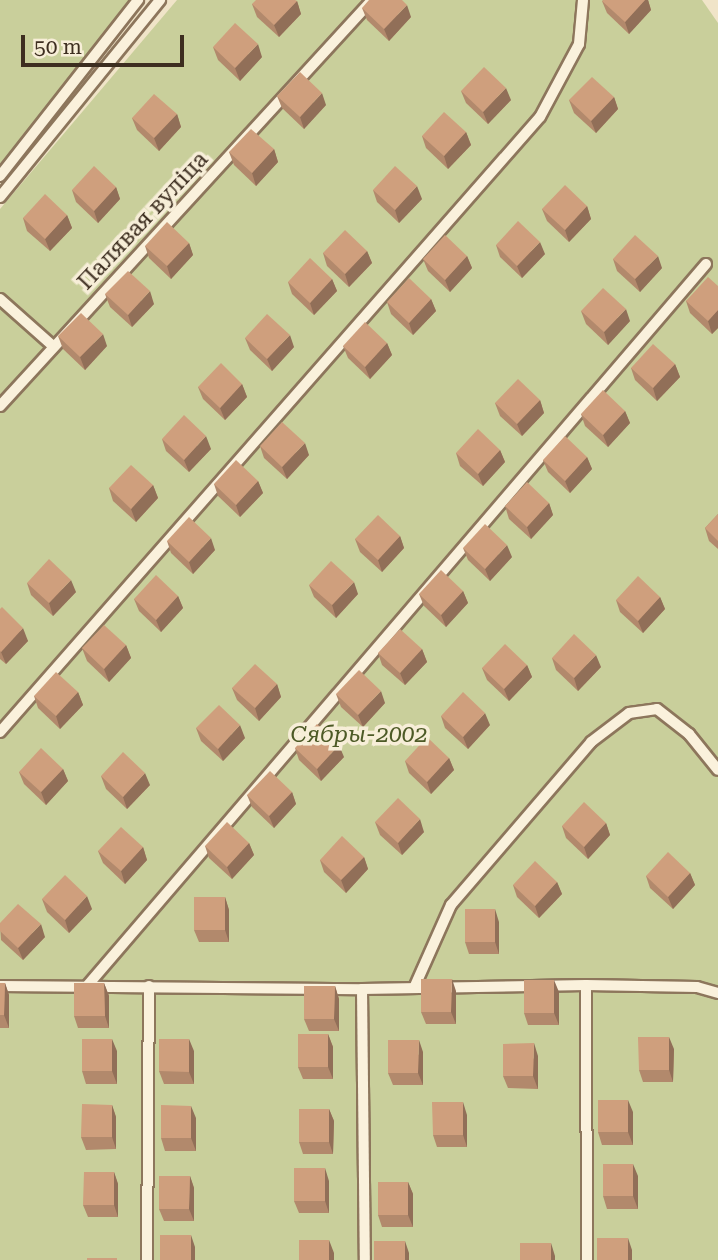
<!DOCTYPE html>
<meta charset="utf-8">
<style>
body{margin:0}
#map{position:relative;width:718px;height:1260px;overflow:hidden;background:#f0e4c8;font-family:"Roboto Serif",serif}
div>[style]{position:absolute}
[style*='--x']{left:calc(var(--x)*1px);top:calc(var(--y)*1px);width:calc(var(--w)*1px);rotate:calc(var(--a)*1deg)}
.green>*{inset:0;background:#c9cf9b}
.roads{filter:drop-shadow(2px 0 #8d765c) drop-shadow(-2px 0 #8d765c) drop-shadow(0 2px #8d765c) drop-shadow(0 -2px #8d765c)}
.service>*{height:10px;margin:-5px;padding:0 5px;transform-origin:5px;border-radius:5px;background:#faf1dc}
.wall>*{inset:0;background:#b2896c}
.shaded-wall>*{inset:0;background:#916f58}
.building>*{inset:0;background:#cf9f7d}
span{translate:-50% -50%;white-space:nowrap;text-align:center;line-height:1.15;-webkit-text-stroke:7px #f7eed8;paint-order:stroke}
.street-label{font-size:23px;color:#3d2e20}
.park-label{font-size:23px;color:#4d5a26;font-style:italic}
.scale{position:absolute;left:21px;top:35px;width:163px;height:32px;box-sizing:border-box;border:4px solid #3d2e20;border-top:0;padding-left:9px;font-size:21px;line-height:24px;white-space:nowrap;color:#3d2e20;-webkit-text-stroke:5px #f7eed8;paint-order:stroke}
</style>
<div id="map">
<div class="green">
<i style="clip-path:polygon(0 0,138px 0,0 176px)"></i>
<i style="clip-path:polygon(177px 0,702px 0,718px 23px,718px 1260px,0 1260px,0 209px)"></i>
</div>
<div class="roads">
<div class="service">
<i style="--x:0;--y:176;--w:224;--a:-51.9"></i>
<i style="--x:0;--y:197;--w:254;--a:-50.9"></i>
<i style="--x:0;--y:299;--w:72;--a:41.6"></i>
<i style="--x:0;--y:406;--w:551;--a:-47.5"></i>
<i style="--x:0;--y:732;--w:818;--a:-48.72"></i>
<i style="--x:540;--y:117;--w:83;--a:-61.9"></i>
<i style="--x:579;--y:44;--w:44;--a:-84.8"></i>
<i style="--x:586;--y:985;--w:275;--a:89.8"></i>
<i style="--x:0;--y:986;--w:362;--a:0.5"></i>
<i style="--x:362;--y:989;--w:224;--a:-1"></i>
<i style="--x:586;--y:985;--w:111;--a:1"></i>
<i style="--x:697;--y:987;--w:22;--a:16"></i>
<i style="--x:87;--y:986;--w:951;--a:-49.39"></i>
<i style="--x:414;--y:988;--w:91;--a:-66"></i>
<i style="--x:451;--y:905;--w:215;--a:-49.3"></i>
<i style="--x:591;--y:742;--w:48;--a:-37.3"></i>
<i style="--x:629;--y:713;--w:28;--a:-8"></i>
<i style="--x:657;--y:709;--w:41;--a:38"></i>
<i style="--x:689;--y:734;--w:46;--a:51.1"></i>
<i style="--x:362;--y:989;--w:271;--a:89.4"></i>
<i style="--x:147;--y:1260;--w:274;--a:-89.6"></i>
</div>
</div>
<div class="wall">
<i style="clip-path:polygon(604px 0,648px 0,651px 10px,629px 34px,607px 13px,602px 1px)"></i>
<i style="clip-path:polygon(297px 1px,301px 14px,279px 37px,257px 17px,252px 4px)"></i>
<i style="clip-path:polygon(362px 8px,411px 17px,389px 41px,367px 20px)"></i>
<i style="clip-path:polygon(213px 47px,262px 57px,240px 81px,218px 60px)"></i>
<i style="clip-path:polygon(461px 91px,511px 100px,488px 124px,466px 103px)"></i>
<i style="clip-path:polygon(277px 96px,326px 105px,304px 129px,282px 108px)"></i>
<i style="clip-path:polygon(614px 97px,618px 109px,596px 133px,574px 113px,569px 100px)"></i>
<i style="clip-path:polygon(177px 114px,181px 127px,159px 151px,137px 130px,132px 118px)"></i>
<i style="clip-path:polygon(466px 132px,471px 145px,448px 169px,426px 148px,422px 136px)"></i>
<i style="clip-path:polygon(274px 149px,278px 162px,256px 186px,234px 165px,229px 152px)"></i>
<i style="clip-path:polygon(116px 187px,120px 199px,98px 223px,76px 202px,72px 190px)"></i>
<i style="clip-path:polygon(373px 190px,422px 199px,399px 223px,377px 202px)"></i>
<i style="clip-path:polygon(587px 206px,591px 219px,569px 242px,547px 221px,542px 209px)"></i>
<i style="clip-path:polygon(67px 215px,72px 228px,50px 251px,27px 231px,23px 218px)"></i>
<i style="clip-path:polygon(189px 243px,193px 255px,171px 279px,149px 258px,145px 246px)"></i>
<i style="clip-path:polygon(496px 245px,545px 254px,522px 278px,500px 257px)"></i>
<i style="clip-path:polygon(367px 251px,372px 263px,349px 287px,327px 266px,323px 253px)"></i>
<i style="clip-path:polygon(467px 256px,472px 268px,450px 292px,428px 271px,423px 259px)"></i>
<i style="clip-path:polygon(613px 259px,662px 268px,640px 292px,617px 271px)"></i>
<i style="clip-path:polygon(332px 279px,337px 291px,314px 315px,292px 294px,288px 282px)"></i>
<i style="clip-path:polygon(718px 286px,718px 328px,712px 334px,690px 313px,686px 301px)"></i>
<i style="clip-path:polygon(105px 294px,154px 304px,132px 327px,110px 307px)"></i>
<i style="clip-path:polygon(431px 299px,436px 311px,413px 335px,391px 314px,387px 302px)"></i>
<i style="clip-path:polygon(581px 311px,630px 321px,608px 345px,586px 324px)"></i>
<i style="clip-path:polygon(58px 336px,107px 346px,85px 370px,63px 349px)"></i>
<i style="clip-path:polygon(245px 338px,294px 347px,272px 371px,250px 350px)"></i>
<i style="clip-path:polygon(387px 343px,392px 355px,370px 379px,348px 358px,343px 346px)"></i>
<i style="clip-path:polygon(675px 364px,680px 377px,657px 401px,635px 380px,631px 368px)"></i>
<i style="clip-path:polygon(242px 384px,247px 397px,225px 420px,203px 399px,198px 387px)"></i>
<i style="clip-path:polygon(540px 400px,544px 413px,522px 436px,500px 416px,495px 403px)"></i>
<i style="clip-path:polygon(625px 411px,630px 423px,608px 447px,585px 426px,581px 414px)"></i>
<i style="clip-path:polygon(162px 439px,211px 449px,189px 472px,166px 451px)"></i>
<i style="clip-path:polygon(260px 446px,309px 455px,287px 479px,264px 458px)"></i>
<i style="clip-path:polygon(500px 450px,505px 462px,483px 486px,460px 466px,456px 453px)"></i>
<i style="clip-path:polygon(587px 457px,592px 469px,570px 493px,548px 472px,543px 460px)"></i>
<i style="clip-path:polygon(258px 481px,263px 493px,240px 517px,218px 496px,214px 484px)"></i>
<i style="clip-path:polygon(153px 485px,158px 498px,136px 522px,113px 501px,109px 488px)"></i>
<i style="clip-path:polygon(549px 503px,553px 515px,531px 539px,509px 519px,505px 506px)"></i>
<i style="clip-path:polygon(718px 514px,718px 549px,709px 541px,705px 528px)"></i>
<i style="clip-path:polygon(400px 536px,404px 548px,382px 572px,360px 552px,355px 539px)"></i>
<i style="clip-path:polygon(167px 541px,215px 550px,193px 574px,171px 553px)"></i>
<i style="clip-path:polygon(463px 548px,512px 557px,490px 581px,468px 560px)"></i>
<i style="clip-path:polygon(27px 583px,76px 592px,53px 616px,31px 595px)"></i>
<i style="clip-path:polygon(309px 585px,358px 594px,336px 618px,314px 597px)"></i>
<i style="clip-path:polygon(463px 591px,468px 603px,446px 627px,424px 606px,419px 594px)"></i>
<i style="clip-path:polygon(178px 596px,183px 608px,161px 632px,139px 611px,134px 599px)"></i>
<i style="clip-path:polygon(660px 597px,665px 609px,643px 633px,620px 612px,616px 600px)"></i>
<i style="clip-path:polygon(0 609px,28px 641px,6px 664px,0 659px)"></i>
<i style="clip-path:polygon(126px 645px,131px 658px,109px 682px,87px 661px,82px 648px)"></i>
<i style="clip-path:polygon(422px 649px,427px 662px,405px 685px,382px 665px,378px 653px)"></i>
<i style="clip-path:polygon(552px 658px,601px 667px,578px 691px,556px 670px)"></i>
<i style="clip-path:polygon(527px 665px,532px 677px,509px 701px,487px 680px,482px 668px)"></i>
<i style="clip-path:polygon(277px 684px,281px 697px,259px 721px,237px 700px,232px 688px)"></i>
<i style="clip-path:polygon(78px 692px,83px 705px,60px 729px,38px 708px,34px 696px)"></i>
<i style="clip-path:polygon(336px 694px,385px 703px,363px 727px,341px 707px)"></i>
<i style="clip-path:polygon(441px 716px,490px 725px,468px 749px,445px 728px)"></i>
<i style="clip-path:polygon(196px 728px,245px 738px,223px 761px,201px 741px)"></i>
<i style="clip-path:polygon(295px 748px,344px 757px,321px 781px,299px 760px)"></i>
<i style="clip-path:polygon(449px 758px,454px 770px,431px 794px,409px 773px,405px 761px)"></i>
<i style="clip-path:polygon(63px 769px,68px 781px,46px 805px,24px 784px,19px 772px)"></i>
<i style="clip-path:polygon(101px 776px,150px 785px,127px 809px,106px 789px)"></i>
<i style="clip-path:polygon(292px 792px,296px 804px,274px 828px,252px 807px,247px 795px)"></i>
<i style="clip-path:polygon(375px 822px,424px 832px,402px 855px,380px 835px)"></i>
<i style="clip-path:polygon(606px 823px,610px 835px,588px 859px,566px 838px,562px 826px)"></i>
<i style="clip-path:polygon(249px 843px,254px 855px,232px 879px,209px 858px,205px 846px)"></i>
<i style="clip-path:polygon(143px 847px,147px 860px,125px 884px,103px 863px,98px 851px)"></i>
<i style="clip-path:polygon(364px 857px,368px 869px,346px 893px,324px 872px,320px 860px)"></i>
<i style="clip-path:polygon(690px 873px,695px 885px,673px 909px,650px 888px,646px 876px)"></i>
<i style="clip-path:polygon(557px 882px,562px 894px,539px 918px,517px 897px,513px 885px)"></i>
<i style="clip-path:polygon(225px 897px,229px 910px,229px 942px,199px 942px,194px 930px)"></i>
<i style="clip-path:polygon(42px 899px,92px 909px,69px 933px,47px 912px)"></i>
<i style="clip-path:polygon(499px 922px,499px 954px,469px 954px,465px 942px)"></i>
<i style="clip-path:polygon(0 923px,45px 937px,23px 960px,1px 940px)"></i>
<i style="clip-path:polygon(0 983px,5px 983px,9px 995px,9px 1028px,0 1028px)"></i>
<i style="clip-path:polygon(104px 983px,109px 996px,109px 1028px,78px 1028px,74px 1016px)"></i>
<i style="clip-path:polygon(335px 986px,339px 999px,339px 1031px,309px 1031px,304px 1019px)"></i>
<i style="clip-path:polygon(456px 991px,456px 1024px,426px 1024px,421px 1012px)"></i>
<i style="clip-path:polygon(559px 992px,559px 1025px,528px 1025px,524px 1013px)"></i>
<i style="clip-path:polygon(328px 1034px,333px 1047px,333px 1079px,303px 1079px,298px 1067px)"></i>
<i style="clip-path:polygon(674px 1049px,673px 1082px,643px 1082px,639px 1070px)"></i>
<i style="clip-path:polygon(117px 1051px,117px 1084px,86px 1084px,82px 1071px)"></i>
<i style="clip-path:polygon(194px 1051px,194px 1084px,164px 1084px,159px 1071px)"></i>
<i style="clip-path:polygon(423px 1052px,423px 1085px,393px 1085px,388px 1073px)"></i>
<i style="clip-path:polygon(538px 1056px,538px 1089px,508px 1088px,503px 1076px)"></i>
<i style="clip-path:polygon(112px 1105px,116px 1117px,116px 1149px,86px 1150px,81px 1137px)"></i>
<i style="clip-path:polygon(329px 1109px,334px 1121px,333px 1154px,303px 1154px,299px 1142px)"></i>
<i style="clip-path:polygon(633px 1112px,633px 1145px,602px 1145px,598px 1132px)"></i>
<i style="clip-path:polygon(467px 1115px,467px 1147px,437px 1147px,433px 1135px)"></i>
<i style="clip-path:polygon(196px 1118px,196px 1151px,165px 1151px,161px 1138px)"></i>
<i style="clip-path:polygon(114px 1172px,118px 1184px,118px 1217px,88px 1217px,83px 1205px)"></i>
<i style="clip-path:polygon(190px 1176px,194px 1188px,194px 1221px,164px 1221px,159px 1209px)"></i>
<i style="clip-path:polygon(638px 1176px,638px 1209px,607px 1209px,603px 1196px)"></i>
<i style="clip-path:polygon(329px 1181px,329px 1213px,299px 1213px,294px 1201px)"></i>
<i style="clip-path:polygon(408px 1182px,413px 1194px,413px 1227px,382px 1227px,378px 1215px)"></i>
</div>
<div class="shaded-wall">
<i style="clip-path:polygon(645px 0,648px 0,651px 10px,629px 34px,625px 22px)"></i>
<i style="clip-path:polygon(297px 1px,301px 14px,279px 37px,274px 25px)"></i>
<i style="clip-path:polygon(407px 5px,411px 17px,389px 41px,384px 29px)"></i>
<i style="clip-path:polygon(258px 44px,262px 57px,240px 81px,235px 68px)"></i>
<i style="clip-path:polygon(506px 88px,511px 100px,488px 124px,483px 112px)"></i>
<i style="clip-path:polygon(322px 93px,326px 105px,304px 129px,300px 117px)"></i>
<i style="clip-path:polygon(614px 97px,618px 109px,596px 133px,591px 121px)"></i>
<i style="clip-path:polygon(177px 114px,181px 127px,159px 151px,154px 138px)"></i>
<i style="clip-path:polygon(466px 132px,471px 145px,448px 169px,444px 156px)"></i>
<i style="clip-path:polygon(274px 149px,278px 162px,256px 186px,252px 173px)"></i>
<i style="clip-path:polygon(417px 186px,422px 199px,399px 223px,395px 210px)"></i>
<i style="clip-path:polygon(116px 187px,120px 199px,98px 223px,94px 211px)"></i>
<i style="clip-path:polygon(587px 206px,591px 219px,569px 242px,565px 230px)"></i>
<i style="clip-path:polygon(67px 215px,72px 228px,50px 251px,45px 239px)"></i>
<i style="clip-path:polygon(540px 242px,545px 254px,522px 278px,517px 266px)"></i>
<i style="clip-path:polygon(189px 243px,193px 255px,171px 279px,167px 266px)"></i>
<i style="clip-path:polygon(367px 251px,372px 263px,349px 287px,345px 274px)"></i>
<i style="clip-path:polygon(467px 256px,472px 268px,450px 292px,445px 280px)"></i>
<i style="clip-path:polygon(658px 256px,662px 268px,640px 292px,635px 279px)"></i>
<i style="clip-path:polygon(332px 279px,337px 291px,314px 315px,310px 303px)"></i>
<i style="clip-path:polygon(150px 291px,154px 304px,132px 327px,128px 315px)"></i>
<i style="clip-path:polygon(431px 299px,436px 311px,413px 335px,409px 323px)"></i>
<i style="clip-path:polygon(626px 309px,630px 321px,608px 345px,604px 332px)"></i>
<i style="clip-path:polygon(718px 310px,718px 328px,712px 334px,708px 321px)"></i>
<i style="clip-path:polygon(103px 334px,107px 346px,85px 370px,80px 357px)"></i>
<i style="clip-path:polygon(290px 335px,294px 347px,272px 371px,267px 359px)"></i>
<i style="clip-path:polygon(387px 343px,392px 355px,370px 379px,365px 367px)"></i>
<i style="clip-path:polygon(675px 364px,680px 377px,657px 401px,653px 388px)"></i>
<i style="clip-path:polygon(242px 384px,247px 397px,225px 420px,220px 408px)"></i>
<i style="clip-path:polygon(540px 400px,544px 413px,522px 436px,517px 424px)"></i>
<i style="clip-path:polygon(625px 411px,630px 423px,608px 447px,603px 435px)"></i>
<i style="clip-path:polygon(206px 436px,211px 449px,189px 472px,184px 460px)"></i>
<i style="clip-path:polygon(305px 443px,309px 455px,287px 479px,282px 467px)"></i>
<i style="clip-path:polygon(500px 450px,505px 462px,483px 486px,478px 474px)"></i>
<i style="clip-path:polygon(587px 457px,592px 469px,570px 493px,565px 481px)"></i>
<i style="clip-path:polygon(258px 481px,263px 493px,240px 517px,236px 505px)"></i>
<i style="clip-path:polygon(153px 485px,158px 498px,136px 522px,131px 509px)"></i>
<i style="clip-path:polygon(549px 503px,553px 515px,531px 539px,527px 527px)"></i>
<i style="clip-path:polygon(400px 536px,404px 548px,382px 572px,378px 560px)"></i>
<i style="clip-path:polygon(211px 538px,215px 550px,193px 574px,189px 562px)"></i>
<i style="clip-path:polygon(507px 545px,512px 557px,490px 581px,485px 569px)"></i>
<i style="clip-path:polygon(71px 580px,76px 592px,53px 616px,49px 603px)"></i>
<i style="clip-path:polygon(354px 582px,358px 594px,336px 618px,332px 605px)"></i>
<i style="clip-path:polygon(463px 591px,468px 603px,446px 627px,441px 615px)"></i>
<i style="clip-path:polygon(178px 596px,183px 608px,161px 632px,156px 620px)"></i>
<i style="clip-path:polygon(660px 597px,665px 609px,643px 633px,638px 621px)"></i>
<i style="clip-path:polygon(23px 628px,28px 641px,6px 664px,1px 652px)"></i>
<i style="clip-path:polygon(126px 645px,131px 658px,109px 682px,104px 669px)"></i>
<i style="clip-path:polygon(422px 649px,427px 662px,405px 685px,400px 673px)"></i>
<i style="clip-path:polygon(596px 655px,601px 667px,578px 691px,574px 678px)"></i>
<i style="clip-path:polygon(527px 665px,532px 677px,509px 701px,504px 689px)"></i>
<i style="clip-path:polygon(277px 684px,281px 697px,259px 721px,255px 708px)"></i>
<i style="clip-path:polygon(381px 691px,385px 703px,363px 727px,358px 715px)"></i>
<i style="clip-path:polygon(78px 692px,83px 705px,60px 729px,56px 716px)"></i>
<i style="clip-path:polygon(485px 713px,490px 725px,468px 749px,463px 737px)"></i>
<i style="clip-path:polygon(240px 725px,245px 738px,223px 761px,218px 749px)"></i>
<i style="clip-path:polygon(339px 745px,344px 757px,321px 781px,317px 769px)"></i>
<i style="clip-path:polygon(449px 758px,454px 770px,431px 794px,427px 782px)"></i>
<i style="clip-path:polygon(63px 769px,68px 781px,46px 805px,41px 792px)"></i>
<i style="clip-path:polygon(145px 773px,150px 785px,127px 809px,123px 797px)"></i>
<i style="clip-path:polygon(292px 792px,296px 804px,274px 828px,269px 816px)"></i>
<i style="clip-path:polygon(420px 819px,424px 832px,402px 855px,398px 843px)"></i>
<i style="clip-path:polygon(606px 823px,610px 835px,588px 859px,584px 847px)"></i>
<i style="clip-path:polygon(249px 843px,254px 855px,232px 879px,227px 867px)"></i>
<i style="clip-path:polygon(143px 847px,147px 860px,125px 884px,121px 871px)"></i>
<i style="clip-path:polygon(364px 857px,368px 869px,346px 893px,341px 880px)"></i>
<i style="clip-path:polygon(690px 873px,695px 885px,673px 909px,668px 897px)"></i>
<i style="clip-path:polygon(557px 882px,562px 894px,539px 918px,535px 906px)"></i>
<i style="clip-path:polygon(87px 896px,92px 909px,69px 933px,65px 920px)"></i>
<i style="clip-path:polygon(225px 897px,229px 910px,229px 942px,225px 930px)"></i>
<i style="clip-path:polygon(495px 909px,499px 922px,499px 954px,495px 942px)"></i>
<i style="clip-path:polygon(41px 924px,45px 937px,23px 960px,18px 948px)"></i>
<i style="clip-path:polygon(452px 979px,456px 991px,456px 1024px,451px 1012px)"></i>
<i style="clip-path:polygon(554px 980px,559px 992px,559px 1025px,554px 1013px)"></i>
<i style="clip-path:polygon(5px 983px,9px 995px,9px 1028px,4px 1015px)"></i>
<i style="clip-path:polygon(104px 983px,109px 996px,109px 1028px,105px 1016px)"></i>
<i style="clip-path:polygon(335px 986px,339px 999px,339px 1031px,334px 1019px)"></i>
<i style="clip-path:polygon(328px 1034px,333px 1047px,333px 1079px,328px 1067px)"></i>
<i style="clip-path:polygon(669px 1037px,674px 1049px,673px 1082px,669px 1070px)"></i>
<i style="clip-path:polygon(112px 1039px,117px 1051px,117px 1084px,112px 1071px)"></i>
<i style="clip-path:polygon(189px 1039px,194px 1051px,194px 1084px,189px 1072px)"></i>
<i style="clip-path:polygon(419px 1040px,423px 1052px,423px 1085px,418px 1073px)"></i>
<i style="clip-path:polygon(534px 1043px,538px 1056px,538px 1089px,533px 1076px)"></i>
<i style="clip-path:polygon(628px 1100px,633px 1112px,633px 1145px,628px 1132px)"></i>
<i style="clip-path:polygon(463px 1102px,467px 1115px,467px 1147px,463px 1135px)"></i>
<i style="clip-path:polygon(112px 1105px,116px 1117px,116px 1149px,112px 1137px)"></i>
<i style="clip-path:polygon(191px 1106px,196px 1118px,196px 1151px,191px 1138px)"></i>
<i style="clip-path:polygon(329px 1109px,334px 1121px,333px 1154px,329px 1142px)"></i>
<i style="clip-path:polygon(633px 1164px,638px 1176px,638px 1209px,633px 1196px)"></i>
<i style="clip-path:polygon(325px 1168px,329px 1181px,329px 1213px,325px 1201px)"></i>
<i style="clip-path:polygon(114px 1172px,118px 1184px,118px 1217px,114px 1205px)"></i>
<i style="clip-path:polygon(190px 1176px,194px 1188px,194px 1221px,189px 1209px)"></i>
<i style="clip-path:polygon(408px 1182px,413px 1194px,413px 1227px,408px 1215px)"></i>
<i style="clip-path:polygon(191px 1235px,195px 1247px,195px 1260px,191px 1260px)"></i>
<i style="clip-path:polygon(628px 1238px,632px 1250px,632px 1260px,628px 1260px)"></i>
<i style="clip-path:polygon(329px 1240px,334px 1253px,334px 1260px,329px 1260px)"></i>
<i style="clip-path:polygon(405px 1241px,409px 1253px,409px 1260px,405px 1260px)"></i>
<i style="clip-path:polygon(551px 1243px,555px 1256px,555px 1260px,551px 1260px)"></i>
</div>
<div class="building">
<i style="clip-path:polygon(256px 0,295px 0,297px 1px,274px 25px,252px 4px)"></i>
<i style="clip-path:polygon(369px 0,402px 0,407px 5px,384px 29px,362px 8px)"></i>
<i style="clip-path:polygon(604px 0,645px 0,625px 22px,602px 1px)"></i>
<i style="clip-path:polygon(235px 23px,258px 44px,235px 68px,213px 47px)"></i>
<i style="clip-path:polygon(484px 67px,506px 88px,483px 112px,461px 91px)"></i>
<i style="clip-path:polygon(300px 72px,322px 93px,300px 117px,277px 96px)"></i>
<i style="clip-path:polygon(592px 77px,614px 97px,591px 121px,569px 100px)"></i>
<i style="clip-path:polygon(154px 94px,177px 114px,154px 138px,132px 118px)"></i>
<i style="clip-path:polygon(444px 112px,466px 132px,444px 156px,422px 136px)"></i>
<i style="clip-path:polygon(251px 129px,274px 149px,252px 173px,229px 152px)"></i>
<i style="clip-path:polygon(94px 166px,116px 187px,94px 211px,72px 190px)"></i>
<i style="clip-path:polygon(395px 166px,417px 186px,395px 210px,373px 190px)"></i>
<i style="clip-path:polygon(565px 185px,587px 206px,565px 230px,542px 209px)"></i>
<i style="clip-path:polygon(45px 194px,67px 215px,45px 239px,23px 218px)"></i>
<i style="clip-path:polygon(518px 221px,540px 242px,517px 266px,496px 245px)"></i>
<i style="clip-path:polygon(167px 222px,189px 243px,167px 266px,145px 246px)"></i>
<i style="clip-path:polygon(345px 230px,367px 251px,345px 274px,323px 253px)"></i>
<i style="clip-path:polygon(445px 235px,467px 256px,445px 280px,423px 259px)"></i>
<i style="clip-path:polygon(635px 235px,658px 256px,635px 279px,613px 259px)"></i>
<i style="clip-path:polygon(310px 258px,332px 279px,310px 303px,288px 282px)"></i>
<i style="clip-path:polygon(128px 271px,150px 291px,128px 315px,105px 294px)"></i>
<i style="clip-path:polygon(708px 277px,718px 286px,718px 310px,708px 321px,686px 301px)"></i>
<i style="clip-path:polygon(409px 278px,431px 299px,409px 323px,387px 302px)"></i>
<i style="clip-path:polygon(603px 288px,626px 309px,604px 332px,581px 311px)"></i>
<i style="clip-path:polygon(81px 313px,103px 334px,80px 357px,58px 336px)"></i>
<i style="clip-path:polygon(267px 314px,290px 335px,267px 359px,245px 338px)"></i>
<i style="clip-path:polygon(365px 322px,387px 343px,365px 367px,343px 346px)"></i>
<i style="clip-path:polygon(653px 344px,675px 364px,653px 388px,631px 368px)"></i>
<i style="clip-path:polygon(221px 363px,242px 384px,220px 408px,198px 387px)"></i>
<i style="clip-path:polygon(518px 379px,540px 400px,517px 424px,495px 403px)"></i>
<i style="clip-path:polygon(603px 390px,625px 411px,603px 435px,581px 414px)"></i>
<i style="clip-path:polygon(184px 415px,206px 436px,184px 460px,162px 439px)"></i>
<i style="clip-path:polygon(282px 422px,305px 443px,282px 467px,260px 446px)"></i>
<i style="clip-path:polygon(478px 429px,500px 450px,478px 474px,456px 453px)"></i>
<i style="clip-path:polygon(565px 436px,587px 457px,565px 481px,543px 460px)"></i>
<i style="clip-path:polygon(236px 460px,258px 481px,236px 505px,214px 484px)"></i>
<i style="clip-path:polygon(131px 465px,153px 485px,131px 509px,109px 488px)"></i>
<i style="clip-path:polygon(527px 482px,549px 503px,527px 527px,505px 506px)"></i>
<i style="clip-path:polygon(718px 514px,718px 541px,705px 528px)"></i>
<i style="clip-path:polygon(378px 515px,400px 536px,378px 560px,355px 539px)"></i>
<i style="clip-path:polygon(189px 517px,211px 538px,189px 562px,167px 541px)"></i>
<i style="clip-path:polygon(485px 524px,507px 545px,485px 569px,463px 548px)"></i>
<i style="clip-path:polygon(49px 559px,71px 580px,49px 603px,27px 583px)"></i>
<i style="clip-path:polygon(331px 561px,354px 582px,332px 605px,309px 585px)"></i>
<i style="clip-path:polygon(441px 570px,463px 591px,441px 615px,419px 594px)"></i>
<i style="clip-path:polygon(156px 575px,178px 596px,156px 620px,134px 599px)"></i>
<i style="clip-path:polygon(638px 576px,660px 597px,638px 621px,616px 600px)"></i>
<i style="clip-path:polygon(2px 607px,23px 628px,1px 652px,0 651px,0 609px)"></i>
<i style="clip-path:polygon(104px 625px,126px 645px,104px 669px,82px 648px)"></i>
<i style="clip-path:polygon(400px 629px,422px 649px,400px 673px,378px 653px)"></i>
<i style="clip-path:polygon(574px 634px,596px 655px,574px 678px,552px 658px)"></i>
<i style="clip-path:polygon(505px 644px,527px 665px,504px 689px,482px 668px)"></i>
<i style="clip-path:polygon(255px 664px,277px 684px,255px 708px,232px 688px)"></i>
<i style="clip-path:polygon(359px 670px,381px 691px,358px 715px,336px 694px)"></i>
<i style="clip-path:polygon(56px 672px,78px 692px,56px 716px,34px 696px)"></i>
<i style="clip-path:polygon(463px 692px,485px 713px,463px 737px,441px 716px)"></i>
<i style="clip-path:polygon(219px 705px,240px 725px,218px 749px,196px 728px)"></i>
<i style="clip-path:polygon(317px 724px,339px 745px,317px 769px,295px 748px)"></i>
<i style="clip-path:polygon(427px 737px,449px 758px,427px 782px,405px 761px)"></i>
<i style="clip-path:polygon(41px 748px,63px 769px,41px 792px,19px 772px)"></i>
<i style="clip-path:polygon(123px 752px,145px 773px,123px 797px,101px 776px)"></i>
<i style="clip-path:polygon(270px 771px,292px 792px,269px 816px,247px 795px)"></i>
<i style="clip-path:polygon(398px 798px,420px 819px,398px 843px,375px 822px)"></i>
<i style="clip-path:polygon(584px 802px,606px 823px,584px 847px,562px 826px)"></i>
<i style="clip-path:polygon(227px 822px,249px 843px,227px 867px,205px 846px)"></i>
<i style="clip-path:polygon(121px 827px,143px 847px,121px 871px,98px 851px)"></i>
<i style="clip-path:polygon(342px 836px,364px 857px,341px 880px,320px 860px)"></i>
<i style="clip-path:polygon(668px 852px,690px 873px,668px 897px,646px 876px)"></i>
<i style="clip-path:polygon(535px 861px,557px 882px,535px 906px,513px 885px)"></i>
<i style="clip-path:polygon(65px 875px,87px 896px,65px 920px,42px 899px)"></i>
<i style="clip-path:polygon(194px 897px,225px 897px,225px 930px,194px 930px)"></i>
<i style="clip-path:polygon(18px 904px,41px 924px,18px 948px,0 931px,0 923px)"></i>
<i style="clip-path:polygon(465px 909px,495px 909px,495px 942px,465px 942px)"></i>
<i style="clip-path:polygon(421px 979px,452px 979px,451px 1012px,421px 1012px)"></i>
<i style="clip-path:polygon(524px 980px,554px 980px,554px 1013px,524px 1013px)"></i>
<i style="clip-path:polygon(0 983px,5px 983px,4px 1015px,0 1015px)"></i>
<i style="clip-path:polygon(74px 983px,104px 983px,105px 1016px,74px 1016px)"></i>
<i style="clip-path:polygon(304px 986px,335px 986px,334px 1019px,304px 1019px)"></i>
<i style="clip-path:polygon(298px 1034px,328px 1034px,328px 1067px,298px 1067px)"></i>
<i style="clip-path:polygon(638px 1037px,669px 1037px,669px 1070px,639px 1070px)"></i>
<i style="clip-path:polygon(82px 1039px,112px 1039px,112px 1071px,82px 1071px)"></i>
<i style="clip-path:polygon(159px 1039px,189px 1039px,189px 1072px,159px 1071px)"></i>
<i style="clip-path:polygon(388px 1040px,419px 1040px,418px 1073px,388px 1073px)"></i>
<i style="clip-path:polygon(534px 1043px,533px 1076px,503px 1076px,503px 1044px)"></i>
<i style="clip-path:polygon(598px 1100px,628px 1100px,628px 1132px,598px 1132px)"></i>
<i style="clip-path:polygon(432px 1102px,463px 1102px,463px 1135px,433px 1135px)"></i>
<i style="clip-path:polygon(82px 1104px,112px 1105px,112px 1137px,81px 1137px)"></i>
<i style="clip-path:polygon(161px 1105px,191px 1106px,191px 1138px,161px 1138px)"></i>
<i style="clip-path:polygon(299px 1109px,329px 1109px,329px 1142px,299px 1142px)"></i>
<i style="clip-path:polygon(603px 1164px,633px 1164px,633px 1196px,603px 1196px)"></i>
<i style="clip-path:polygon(294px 1168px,325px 1168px,325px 1201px,294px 1201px)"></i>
<i style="clip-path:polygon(84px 1172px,114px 1172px,114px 1205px,83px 1205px)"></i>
<i style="clip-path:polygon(159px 1176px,190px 1176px,189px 1209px,159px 1209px)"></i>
<i style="clip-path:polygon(378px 1182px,408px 1182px,408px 1215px,378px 1215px)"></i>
<i style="clip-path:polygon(160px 1235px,191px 1235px,191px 1260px,160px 1260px)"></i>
<i style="clip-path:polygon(597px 1238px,628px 1238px,628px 1260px,597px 1260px)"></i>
<i style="clip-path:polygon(299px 1240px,329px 1240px,329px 1260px,299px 1260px)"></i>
<i style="clip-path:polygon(374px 1241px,405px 1241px,405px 1260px,374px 1260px)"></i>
<i style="clip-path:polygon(520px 1243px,551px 1243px,551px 1260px,520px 1260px)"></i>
<i style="clip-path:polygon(87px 1258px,117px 1258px,117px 1260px,87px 1260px)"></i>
</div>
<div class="street-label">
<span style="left:143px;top:221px;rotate:-47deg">Палявая вуліца</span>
</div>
<div class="park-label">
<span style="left:359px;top:735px">Сябры-2002</span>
</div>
<div class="scale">50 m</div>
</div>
